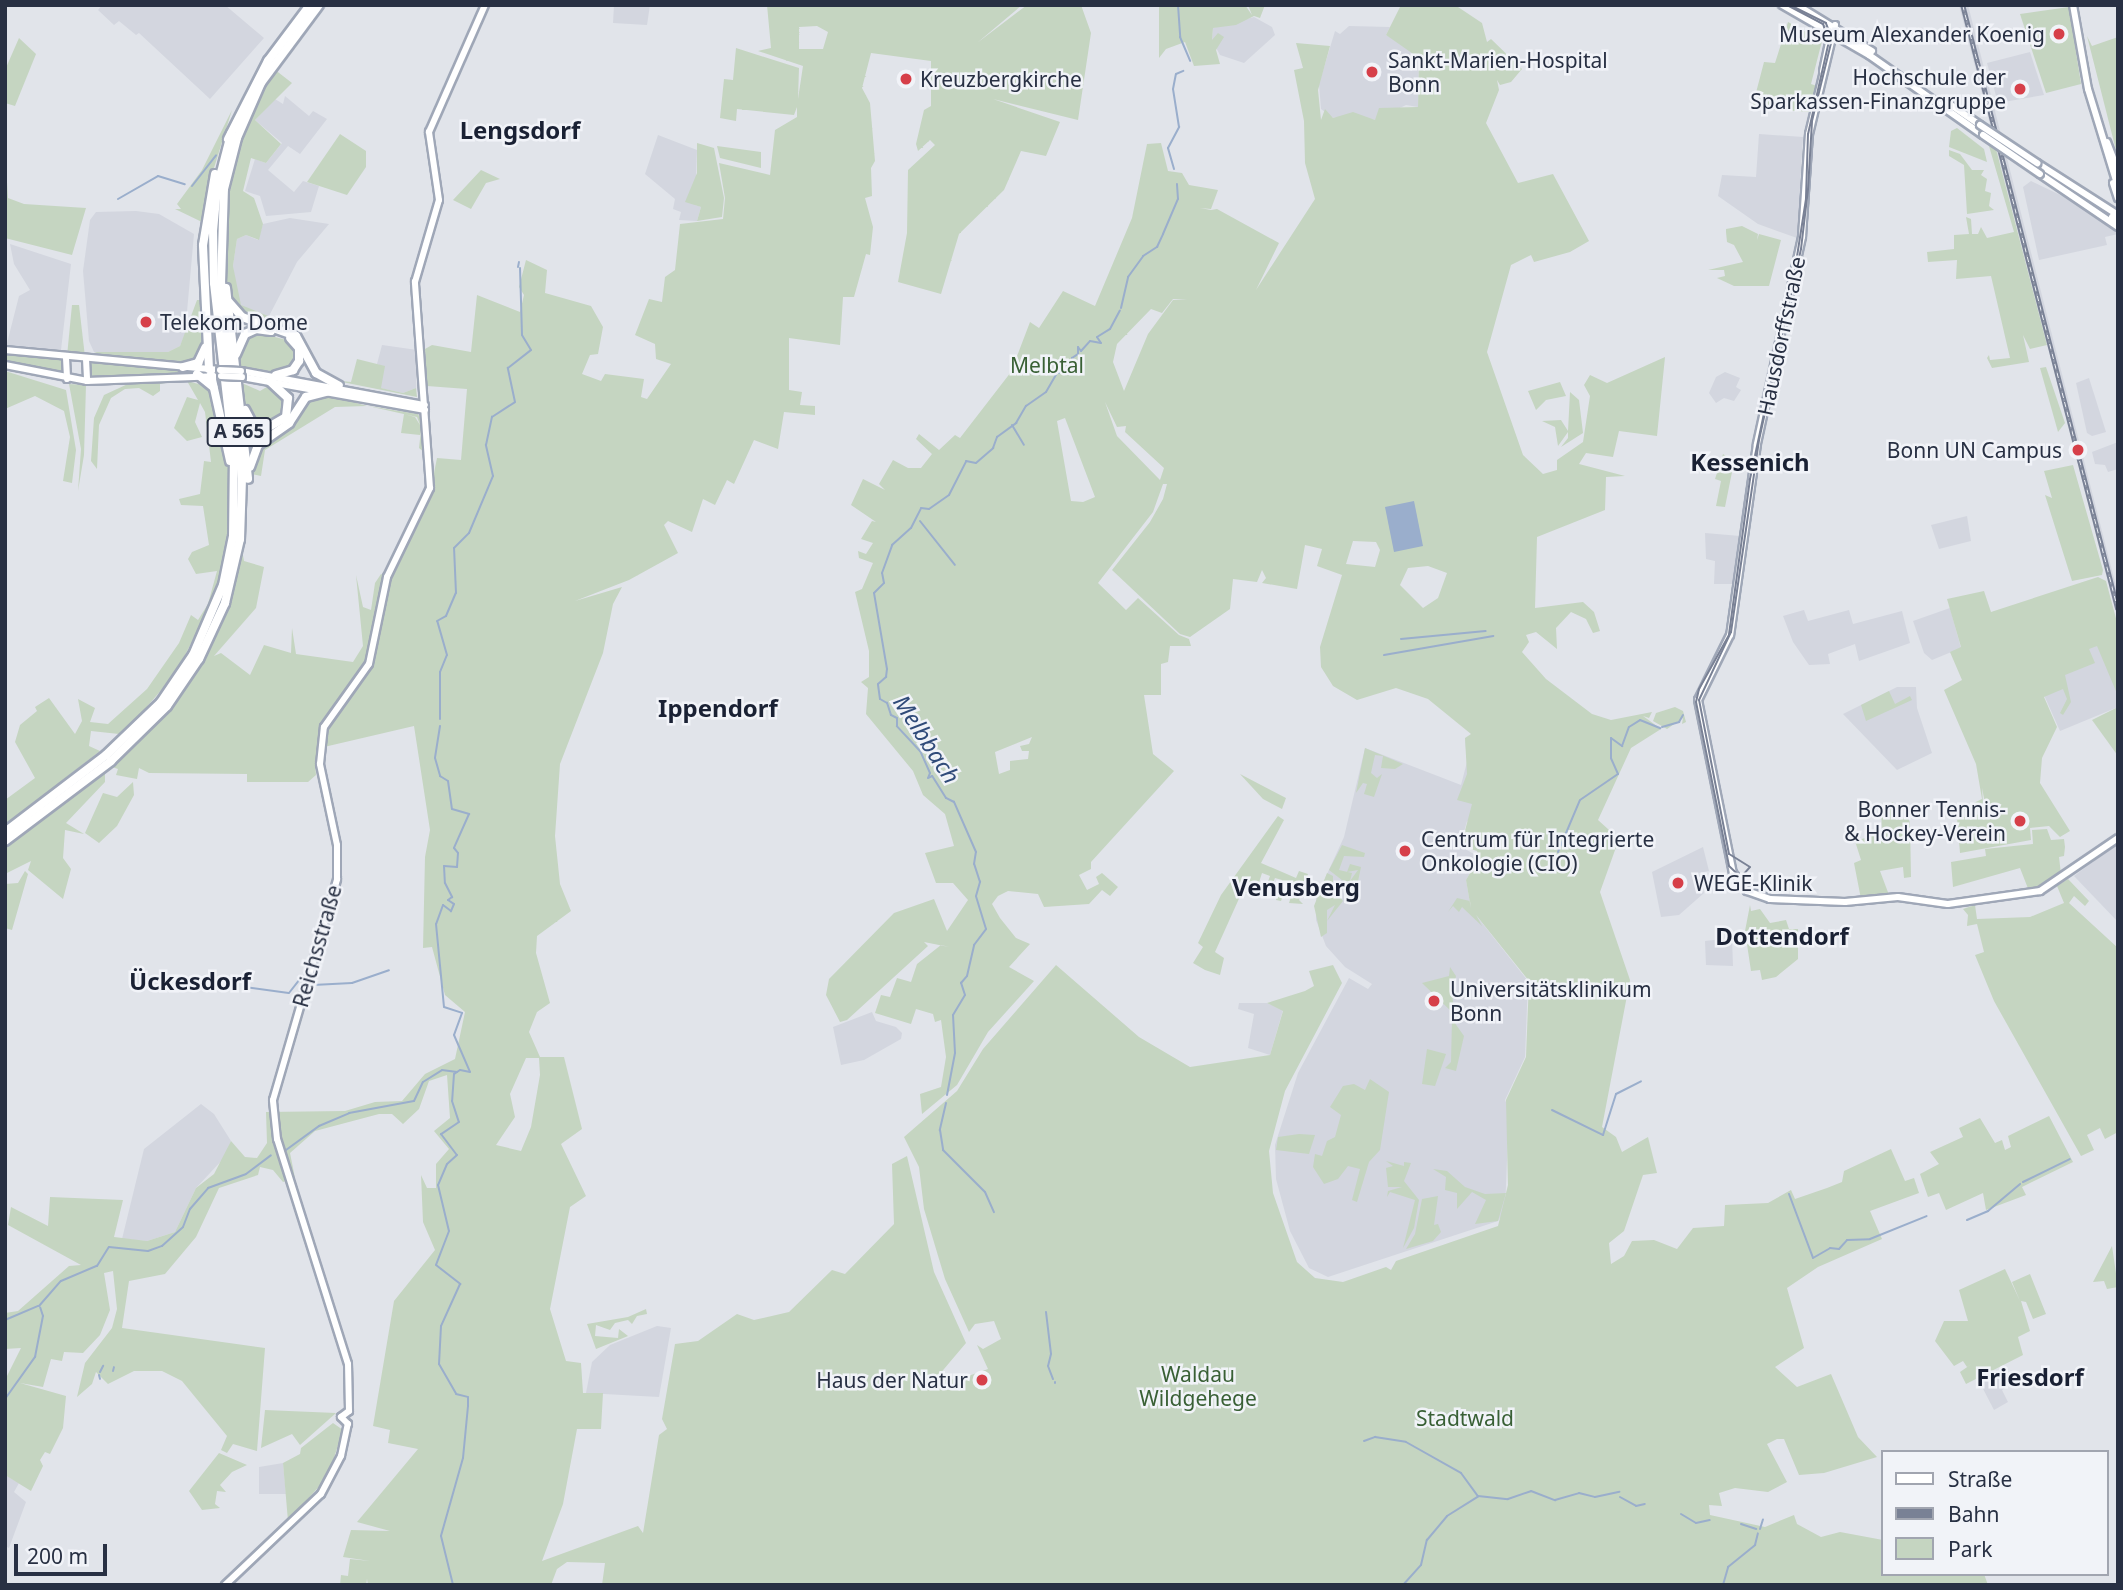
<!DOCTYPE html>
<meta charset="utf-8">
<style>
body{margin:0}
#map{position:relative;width:2123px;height:1590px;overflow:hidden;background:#e1e4ea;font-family:"Noto Sans",sans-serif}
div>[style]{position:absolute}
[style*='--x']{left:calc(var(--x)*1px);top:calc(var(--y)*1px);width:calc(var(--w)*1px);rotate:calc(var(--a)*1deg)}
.built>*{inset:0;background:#d3d6df}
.green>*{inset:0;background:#c5d5c1}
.water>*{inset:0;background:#9aaecc}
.stream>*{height:2px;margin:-1px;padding:0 1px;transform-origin:1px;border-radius:1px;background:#9aaecc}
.roads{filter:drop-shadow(2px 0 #9fa7b7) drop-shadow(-2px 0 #9fa7b7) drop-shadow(0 2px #9fa7b7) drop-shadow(0 -2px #9fa7b7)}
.major>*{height:6px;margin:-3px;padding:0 3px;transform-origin:3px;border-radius:3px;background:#fff}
.highway>*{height:8px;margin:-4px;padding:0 4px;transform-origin:4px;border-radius:4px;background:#fff}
.tram>*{height:2px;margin:-1px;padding:0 1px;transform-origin:1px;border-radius:1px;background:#798195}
.rail>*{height:4.5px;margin-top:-2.25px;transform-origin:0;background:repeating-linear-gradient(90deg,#f1f3f8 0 5px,#798195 0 10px);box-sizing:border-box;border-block:2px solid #798195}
.bridges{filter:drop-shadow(2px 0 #9fa7b7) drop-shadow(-2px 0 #9fa7b7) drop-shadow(0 2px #9fa7b7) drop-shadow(0 -2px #9fa7b7)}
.major-bridge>*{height:6px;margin:-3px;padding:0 3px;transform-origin:3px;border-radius:3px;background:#fff}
.dots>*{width:19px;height:19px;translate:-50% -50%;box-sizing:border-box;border:4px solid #f1f3f8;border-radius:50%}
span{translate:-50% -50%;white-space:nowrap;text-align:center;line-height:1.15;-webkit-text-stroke:5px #f1f3f8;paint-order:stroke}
.shield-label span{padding:2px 5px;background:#f1f3f8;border:2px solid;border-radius:5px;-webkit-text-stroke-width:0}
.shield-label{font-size:19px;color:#283043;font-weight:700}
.poi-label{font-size:21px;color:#283043}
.right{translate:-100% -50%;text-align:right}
.left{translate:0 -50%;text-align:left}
.street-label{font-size:21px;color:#283043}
.park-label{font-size:21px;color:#396035}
.water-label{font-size:23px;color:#304b79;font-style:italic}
.quarter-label{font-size:24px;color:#1a2134;font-weight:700}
.frame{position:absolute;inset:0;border:7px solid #283043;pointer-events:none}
.legend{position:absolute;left:1881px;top:1450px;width:228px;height:126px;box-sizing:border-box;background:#f1f3f8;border:2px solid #a1a5b0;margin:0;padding:9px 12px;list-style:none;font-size:21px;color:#283043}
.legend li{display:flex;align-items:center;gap:14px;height:35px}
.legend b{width:35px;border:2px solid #a1a5b0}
.scale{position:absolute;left:14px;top:1544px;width:93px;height:32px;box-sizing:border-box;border:4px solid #283043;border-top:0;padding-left:9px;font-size:21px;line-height:24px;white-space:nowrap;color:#283043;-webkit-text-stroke:5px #f1f3f8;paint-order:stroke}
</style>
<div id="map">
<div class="built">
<i style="clip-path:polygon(102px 5px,225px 5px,264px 38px,210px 99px,139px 33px,136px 35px,119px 21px,114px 25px,98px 10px)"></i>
<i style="clip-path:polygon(614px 5px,650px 5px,647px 25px,613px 23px)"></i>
<i style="clip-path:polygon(1959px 5px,1968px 5px,2118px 594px,2118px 617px)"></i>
<i style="clip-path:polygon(1254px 17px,1272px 27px,1275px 35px,1244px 63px,1220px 55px,1212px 40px,1213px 28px)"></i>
<i style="clip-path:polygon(1349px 26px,1390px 27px,1386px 35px,1413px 50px,1419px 58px,1418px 107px,1406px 105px,1375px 120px,1349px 115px,1333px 118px,1321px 109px,1319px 84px,1335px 31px,1340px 34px)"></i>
<i style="clip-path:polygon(2030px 52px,2044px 95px,1998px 103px,1987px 63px)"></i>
<i style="clip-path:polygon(285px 96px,309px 116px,313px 111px,327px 119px,300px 154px,288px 146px,268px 170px,294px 192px,303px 181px,319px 186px,311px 212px,266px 216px,260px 196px,245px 191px,255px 159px,266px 163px,282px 143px,255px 120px,275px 99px,283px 104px)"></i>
<i style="clip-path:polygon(1759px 134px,1803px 137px,1797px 238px,1758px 224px,1718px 196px,1722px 175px,1756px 177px)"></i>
<i style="clip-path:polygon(658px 135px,697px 150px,695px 205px,701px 207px,697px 221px,679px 220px,681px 212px,673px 209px,675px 199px,645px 174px)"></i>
<i style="clip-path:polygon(2031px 181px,2077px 203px,2118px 229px,2118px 234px,2105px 237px,2107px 245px,2039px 260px,2023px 187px)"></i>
<i style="clip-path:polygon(136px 211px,159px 214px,194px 234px,185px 334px,180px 346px,168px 352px,94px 352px,89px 341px,83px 271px,90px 220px,96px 212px)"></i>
<i style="clip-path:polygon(290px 218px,329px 224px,297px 262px,268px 318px,245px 309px,237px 300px,233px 266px,237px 239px,246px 235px,258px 240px,263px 224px)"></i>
<i style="clip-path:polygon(10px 244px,71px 264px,61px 350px,6px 347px,19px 296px,30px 290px,14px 264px)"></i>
<i style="clip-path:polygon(382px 345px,417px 350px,416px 388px,403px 393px,380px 388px,383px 367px,377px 364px)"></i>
<i style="clip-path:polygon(1725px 372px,1740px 378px,1736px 387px,1741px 390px,1734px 401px,1724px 398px,1716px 403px,1709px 393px,1716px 377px)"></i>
<i style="clip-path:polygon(2089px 378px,2106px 432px,2092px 436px,2087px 433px,2076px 383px)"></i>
<i style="clip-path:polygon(2118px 442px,2118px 469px,2108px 472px,2105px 465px,2095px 464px,2092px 452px)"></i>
<i style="clip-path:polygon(1967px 516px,1971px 541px,1939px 549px,1931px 525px)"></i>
<i style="clip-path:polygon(1705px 533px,1740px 536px,1733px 584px,1714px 584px,1715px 561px,1706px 559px)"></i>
<i style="clip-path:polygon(1950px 608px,1961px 648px,1932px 660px,1924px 653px,1913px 621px)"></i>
<i style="clip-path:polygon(1804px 610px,1808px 621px,1849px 610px,1853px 624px,1902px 611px,1910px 643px,1859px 661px,1855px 644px,1828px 654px,1830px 664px,1809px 665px,1793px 642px,1783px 616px)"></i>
<i style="clip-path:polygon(2100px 627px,2118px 679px,2118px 707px,2060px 731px,2040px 686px,2073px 635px)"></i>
<i style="clip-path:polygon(1897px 687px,1916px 687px,1917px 708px,1932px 753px,1897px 770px,1843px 714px)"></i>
<i style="clip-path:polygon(1469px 738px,1492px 830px,1467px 821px,1460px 846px,1479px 857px,1466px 880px,1471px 909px,1528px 981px,1525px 1057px,1505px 1100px,1509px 1109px,1505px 1210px,1498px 1221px,1328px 1277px,1309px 1268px,1290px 1231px,1276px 1179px,1275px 1145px,1298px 1073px,1349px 978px,1368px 989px,1372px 984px,1345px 967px,1326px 946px,1316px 920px,1316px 898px,1344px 837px,1365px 748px,1461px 785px,1467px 762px,1465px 739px)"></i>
<i style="clip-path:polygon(2118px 843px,2118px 922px,2074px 876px)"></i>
<i style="clip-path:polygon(1703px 847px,1709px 871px,1699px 873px,1704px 893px,1679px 915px,1661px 917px,1652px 872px)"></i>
<i style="clip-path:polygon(1732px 938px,1733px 966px,1706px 965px,1705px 941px)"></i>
<i style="clip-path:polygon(1239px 1003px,1267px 1003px,1283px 1010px,1270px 1055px,1248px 1048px,1254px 1014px,1238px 1009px)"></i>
<i style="clip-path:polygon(872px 1012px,876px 1021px,896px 1027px,902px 1033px,901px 1039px,864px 1060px,841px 1065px,833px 1027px)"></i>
<i style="clip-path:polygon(201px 1104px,214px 1114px,231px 1141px,224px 1158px,196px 1188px,175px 1232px,147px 1241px,122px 1239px,144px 1149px)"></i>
<i style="clip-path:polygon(657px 1326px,671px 1328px,659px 1397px,586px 1393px,592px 1362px,610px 1345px)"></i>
<i style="clip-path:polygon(2001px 1373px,2008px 1386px,2002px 1390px,2008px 1402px,1994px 1410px,1980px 1383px)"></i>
<i style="clip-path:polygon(283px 1463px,286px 1494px,259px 1494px,259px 1467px)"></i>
<i style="clip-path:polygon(5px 1475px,19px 1483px,14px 1492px,26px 1502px,9px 1548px,5px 1546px)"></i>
</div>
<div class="green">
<i style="clip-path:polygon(evenodd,767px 5px,1022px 5px,977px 43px,1027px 5px,1081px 5px,1091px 33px,1078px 120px,993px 99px,1060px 122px,1046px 156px,1021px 151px,1004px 190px,959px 234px,941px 294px,898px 282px,907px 233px,908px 170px,935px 145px,930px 140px,918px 151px,916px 144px,924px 110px,931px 106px,931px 61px,871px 53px,862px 88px,870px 103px,875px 161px,871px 168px,872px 196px,865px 198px,873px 227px,870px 255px,866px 254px,854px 297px,843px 297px,840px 345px,789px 338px,789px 390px,802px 392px,800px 405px,815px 406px,815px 415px,784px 412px,778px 449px,754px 440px,734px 484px,727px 480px,715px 505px,703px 499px,692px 532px,668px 521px,664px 525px,678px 553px,629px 580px,575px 601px,622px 587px,613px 604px,603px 653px,560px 764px,555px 836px,560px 884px,571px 911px,537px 936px,536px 953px,550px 1003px,537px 1012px,529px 1032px,540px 1057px,564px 1057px,582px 1129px,561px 1144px,586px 1196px,570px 1207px,550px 1309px,566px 1361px,581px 1363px,583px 1393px,603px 1393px,601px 1429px,577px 1429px,563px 1504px,542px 1561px,638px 1526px,643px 1533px,659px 1435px,667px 1429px,662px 1419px,675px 1344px,698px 1341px,737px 1314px,754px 1320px,789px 1312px,832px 1270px,845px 1274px,894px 1224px,892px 1164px,907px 1156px,934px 1272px,966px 1343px,933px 1382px,947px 1373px,954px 1381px,988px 1369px,977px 1345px,983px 1349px,1001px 1339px,994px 1321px,975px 1324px,969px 1332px,945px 1279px,924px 1209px,919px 1167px,904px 1137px,957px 1091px,983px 1049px,1056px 965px,1139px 1037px,1190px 1067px,1270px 1055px,1283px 1011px,1267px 1003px,1305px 991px,1314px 986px,1309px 971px,1333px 965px,1342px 983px,1285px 1091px,1269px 1151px,1273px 1193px,1297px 1262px,1315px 1278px,1343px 1282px,1386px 1267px,1391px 1270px,1396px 1261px,1498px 1226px,1508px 1185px,1506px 1100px,1526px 1057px,1529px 981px,1476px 915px,1482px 926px,1462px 907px,1459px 912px,1453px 906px,1448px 912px,1457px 898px,1470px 901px,1471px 909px,1466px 880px,1479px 857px,1477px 851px,1461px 846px,1472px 804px,1457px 800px,1467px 774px,1465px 738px,1471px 734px,1428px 699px,1396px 688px,1357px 700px,1333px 686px,1321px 667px,1320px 647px,1342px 575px,1317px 566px,1322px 549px,1305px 545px,1297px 589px,1262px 583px,1266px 578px,1262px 570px,1257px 582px,1233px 579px,1230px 609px,1190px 637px,1180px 634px,1112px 570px,1150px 522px,1163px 499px,1167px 484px,1163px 484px,1153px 512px,1098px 583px,1126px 610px,1138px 598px,1179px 635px,1189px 639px,1191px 646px,1170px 646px,1168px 662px,1161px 664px,1161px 695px,1144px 695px,1153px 754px,1174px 771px,1091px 862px,1091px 869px,1079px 875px,1087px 890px,1099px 884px,1096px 877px,1102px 873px,1118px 887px,1110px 896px,1102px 890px,1089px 904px,1044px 907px,1038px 894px,1008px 891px,998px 896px,992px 904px,1000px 918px,1016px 938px,1030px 944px,1009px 967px,1034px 981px,988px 1032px,957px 1085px,922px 1114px,920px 1094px,941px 1087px,946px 1057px,941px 1020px,935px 1022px,933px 1014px,916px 1009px,911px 1024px,875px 1013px,881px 995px,890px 997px,897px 978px,911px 982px,917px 964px,941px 945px,949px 947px,924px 942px,928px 946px,847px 1020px,840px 1022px,826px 995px,829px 979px,894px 913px,934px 899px,947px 931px,968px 900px,953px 883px,936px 883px,925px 853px,954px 846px,945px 814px,923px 795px,913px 771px,866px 714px,868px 688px,861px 682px,869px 677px,869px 651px,855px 592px,862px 589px,873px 563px,859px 558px,858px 551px,866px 554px,873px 543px,861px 539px,872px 521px,876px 522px,851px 505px,863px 479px,885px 490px,879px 484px,893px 460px,908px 468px,921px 468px,932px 454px,916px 439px,919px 434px,939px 450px,955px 435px,960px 438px,1011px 372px,1030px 322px,1039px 328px,1063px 291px,1095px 306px,1132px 218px,1147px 144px,1161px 143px,1168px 171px,1182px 173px,1189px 185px,1218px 190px,1211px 209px,1200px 208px,1211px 210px,1217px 209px,1279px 243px,1256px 290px,1315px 199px,1305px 163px,1304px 121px,1294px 70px,1303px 68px,1296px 43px,1330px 46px,1318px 90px,1321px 120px,1325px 109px,1333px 118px,1353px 112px,1375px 120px,1379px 108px,1418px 107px,1419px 58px,1386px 35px,1401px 5px,1455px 5px,1482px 23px,1487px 42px,1491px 39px,1522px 69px,1511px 82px,1500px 85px,1497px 80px,1499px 90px,1486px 123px,1518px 183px,1553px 174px,1589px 241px,1570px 252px,1534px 262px,1531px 255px,1511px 265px,1487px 352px,1523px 455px,1543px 474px,1557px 470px,1557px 460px,1583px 442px,1590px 396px,1584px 385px,1590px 375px,1607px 383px,1665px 357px,1657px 436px,1619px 431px,1613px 457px,1586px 453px,1579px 464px,1625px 476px,1606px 477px,1605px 510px,1537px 537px,1535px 608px,1583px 602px,1594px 612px,1600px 631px,1593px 633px,1586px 619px,1571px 612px,1556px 628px,1557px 649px,1536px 632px,1526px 635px,1529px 642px,1522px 652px,1546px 679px,1592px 714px,1611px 720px,1652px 712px,1649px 718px,1643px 716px,1661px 729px,1631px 748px,1598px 820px,1619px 839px,1600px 892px,1630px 980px,1602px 1127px,1616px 1137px,1622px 1152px,1648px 1137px,1657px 1173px,1643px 1175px,1624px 1231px,1609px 1243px,1611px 1264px,1624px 1256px,1632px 1241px,1654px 1240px,1677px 1249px,1693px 1228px,1724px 1226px,1725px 1205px,1768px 1203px,1791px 1190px,1795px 1199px,1827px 1188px,1842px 1182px,1844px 1171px,1891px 1149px,1905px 1181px,1914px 1178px,1919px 1193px,1870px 1211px,1882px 1239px,1818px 1267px,1787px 1288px,1804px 1348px,1775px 1367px,1797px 1387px,1831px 1374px,1858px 1437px,1877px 1457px,1824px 1473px,1799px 1475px,1784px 1439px,1777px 1439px,1767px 1444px,1787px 1482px,1768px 1492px,1735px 1488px,1719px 1493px,1722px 1506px,1709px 1505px,1710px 1515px,1765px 1527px,1794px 1515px,1797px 1524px,1821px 1537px,1840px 1532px,1883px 1540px,1883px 1574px,1984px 1574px,1988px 1585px,602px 1585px,605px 1563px,567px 1562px,557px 1569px,551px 1585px,368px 1585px,367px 1579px,366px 1585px,340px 1585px,341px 1575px,348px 1576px,350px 1559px,370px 1561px,343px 1557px,351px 1530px,390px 1531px,357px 1522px,418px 1449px,388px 1443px,390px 1430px,373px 1426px,394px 1301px,435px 1250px,423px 1222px,421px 1175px,427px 1188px,436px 1188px,436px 1164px,449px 1149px,434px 1131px,450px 1118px,447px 1075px,429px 1081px,419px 1109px,403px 1124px,392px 1114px,379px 1114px,315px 1131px,290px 1153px,295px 1178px,283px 1182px,273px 1170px,260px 1167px,258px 1175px,219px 1188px,196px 1237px,165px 1274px,129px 1281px,122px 1328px,265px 1348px,257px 1451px,233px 1444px,227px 1453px,221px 1450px,227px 1436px,182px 1381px,162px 1371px,134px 1371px,108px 1384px,96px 1372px,92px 1384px,77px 1397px,85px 1363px,112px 1328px,117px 1309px,113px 1271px,104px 1273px,110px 1310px,100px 1335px,83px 1353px,64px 1352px,62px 1361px,51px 1359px,43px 1387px,20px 1383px,66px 1396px,63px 1428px,50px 1454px,45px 1452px,40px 1460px,43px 1466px,31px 1491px,5px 1475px,5px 1380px,21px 1348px,5px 1349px,5px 1313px,18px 1311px,69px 1266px,81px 1265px,8px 1225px,11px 1207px,48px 1226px,50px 1197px,123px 1200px,114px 1237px,147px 1241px,175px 1232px,196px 1188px,214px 1174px,231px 1141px,245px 1157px,257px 1158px,267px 1143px,266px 1112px,345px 1111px,375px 1102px,402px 1101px,425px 1074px,455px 1059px,465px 1012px,445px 995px,432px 947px,423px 948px,425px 857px,430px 830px,414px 726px,324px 747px,323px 760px,315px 761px,316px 775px,308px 782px,247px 782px,247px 774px,149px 773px,139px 768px,137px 779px,116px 775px,118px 769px,109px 766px,168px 708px,203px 656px,228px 605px,242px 550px,244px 561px,264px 567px,256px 608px,214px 656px,221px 653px,250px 675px,264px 645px,291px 653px,292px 628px,296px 654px,353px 662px,363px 646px,356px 575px,363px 607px,371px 610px,375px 583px,381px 574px,391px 578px,428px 503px,437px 458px,461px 460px,467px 389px,427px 386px,425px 349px,432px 345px,471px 352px,477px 295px,520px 312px,524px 295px,519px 287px,526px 260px,547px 270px,545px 293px,591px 306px,603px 327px,598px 354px,590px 355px,582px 374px,601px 381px,605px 374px,644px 379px,641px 397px,647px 399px,671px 364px,656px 359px,655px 344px,635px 335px,649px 299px,662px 302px,665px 277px,675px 270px,680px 224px,723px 219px,725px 198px,719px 163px,770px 175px,775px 130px,797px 117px,797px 107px,794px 115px,737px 109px,736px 121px,720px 118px,724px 79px,733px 80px,736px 48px,799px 68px,798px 99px,803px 66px,758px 51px,771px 48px,767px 5px,817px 26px,828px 32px,823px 49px,799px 49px,799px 27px,817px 26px,767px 5px,1173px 299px,1187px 300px,1173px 300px,1148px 334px,1124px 391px,1113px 362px,1117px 344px,1151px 309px,1162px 313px,1173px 299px,767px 5px,1105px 402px,1117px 427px,1126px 426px,1125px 432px,1164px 468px,1160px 480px,1117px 436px,1105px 402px,767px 5px,1065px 418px,1095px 497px,1083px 502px,1071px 501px,1057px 421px,1065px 418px,767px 5px,1353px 541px,1376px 542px,1380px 550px,1375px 567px,1346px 564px,1353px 541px,767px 5px,1428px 566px,1447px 573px,1438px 598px,1423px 608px,1400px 585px,1408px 568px,1428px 566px,767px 5px,1032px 737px,1029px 744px,1020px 746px,1022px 751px,1029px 751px,1028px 759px,1010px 761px,1010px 770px,999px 774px,995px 752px,1032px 737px,767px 5px,526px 1058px,539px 1058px,540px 1075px,531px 1127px,521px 1151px,496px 1145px,515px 1117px,510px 1094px,526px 1058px)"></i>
<i style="clip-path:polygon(1159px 5px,1245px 5px,1252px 15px,1248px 5px,1265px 5px,1260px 18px,1254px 16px,1236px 25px,1213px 28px,1212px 40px,1218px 33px,1224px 37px,1216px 50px,1220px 64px,1194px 66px,1185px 42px,1166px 49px,1159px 58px)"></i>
<i style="clip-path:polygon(2069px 7px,2081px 84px,2046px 93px,2020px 14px)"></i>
<i style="clip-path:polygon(1788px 22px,1822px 41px,1811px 84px,1817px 86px,1809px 112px,1752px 108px,1764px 62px,1775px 63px)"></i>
<i style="clip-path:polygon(2087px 36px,2092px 46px,2118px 37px,2118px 158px)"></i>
<i style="clip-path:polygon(19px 38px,36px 54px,15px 106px,5px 103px,5px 70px)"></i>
<i style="clip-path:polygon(274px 69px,292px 83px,255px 120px,281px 144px,266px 163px,251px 158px,243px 191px,254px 198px,263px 224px,259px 240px,246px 235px,237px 239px,233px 266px,241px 305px,290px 325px,288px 329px,235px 309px,228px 294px,225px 254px,225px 217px,238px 148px)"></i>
<i style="clip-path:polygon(232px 110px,209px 184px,202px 222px,175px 209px,181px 209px,177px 204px,202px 170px)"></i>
<i style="clip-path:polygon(1957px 128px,1984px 149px,1987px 162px,1949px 147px,1951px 131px)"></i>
<i style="clip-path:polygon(340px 134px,366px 151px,366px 167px,347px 195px,307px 182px)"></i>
<i style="clip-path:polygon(697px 143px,714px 148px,724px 198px,722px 217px,697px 221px,701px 207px,685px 202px,697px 173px)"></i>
<i style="clip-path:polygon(717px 146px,761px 152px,761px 168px,720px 158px)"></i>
<i style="clip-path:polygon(1989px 146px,1996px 149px,2047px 345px,2030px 349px,2023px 335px,2029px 362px,1992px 368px,1987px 358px,1989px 355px,1990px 360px,2010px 358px,1991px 276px,1956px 279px,1957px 260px,1928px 262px,1927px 252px,1954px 249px,1954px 235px,1969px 234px,1966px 217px,1971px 219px,1972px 234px,1978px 234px,1981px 227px,1987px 238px,2014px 232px)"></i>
<i style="clip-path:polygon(1949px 150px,1960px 154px,1972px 170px,1984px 170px,1981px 175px,1987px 179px,1985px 191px,1991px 193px,1989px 206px,1994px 210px,1967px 214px,1964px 165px,1949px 156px)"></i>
<i style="clip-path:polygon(481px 170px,500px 179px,486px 183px,471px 209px,453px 200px)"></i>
<i style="clip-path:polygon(7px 182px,8px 198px,24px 204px,86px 208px,72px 255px,5px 238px)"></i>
<i style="clip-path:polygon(1742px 226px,1758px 234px,1757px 240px,1759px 234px,1781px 240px,1769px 286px,1734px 286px,1717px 278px,1725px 276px,1724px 270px,1708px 270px,1743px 262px,1734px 245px,1727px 242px,1726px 232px,1726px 229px)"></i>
<i style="clip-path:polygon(197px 300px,201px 300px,204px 341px,197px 362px,108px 357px,94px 352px,168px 352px,180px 346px)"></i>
<i style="clip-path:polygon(72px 305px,79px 305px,85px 357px,67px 356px)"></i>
<i style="clip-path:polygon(255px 332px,291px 341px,298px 354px,293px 367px,277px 372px,239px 367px,241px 341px)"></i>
<i style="clip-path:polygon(5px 352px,64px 359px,65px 376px,5px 363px)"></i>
<i style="clip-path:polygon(357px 359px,385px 366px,381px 388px,403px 393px,416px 388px,417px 397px,332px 380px,351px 382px)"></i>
<i style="clip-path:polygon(90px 362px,204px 370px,208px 373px,91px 379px)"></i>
<i style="clip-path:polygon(2046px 367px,2065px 423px,2058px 432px,2040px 368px)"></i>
<i style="clip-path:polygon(5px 371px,66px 390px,76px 450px,72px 483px,63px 481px,70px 437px,64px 411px,35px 396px,5px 409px)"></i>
<i style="clip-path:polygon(176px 381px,160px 384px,160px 391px,153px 396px,139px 388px,125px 389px,111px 398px,99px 425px,97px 469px,91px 461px,94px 418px,104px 395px,130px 383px)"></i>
<i style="clip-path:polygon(187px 381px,210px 387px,228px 462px,229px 523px,217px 592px,176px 673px,138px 717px,119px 734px,91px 731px,89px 746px,100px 751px,5px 825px,5px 800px,35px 778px,15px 742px,20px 725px,37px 711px,35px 707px,49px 698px,75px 734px,82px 721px,78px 699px,95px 708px,90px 722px,108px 724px,147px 689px,179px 643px,191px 615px,198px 620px,208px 604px,217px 571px,196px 574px,188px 559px,192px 552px,209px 545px,203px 506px,181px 505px,179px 499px,200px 494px,204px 461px,211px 462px,205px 412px,200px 403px,195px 422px,202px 437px,187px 441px,174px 428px,187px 397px,198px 400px)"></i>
<i style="clip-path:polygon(1560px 382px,1566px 396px,1546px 400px,1536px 410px,1528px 391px)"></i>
<i style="clip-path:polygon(242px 383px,260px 391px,270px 385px,284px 394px,287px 412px,276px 424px,259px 425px,246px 410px)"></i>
<i style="clip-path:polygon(69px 384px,86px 385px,84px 455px,78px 491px,81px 449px)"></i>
<i style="clip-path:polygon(1570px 392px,1579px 400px,1583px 433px,1561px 447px,1568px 438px,1568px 432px,1558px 446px,1555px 427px,1542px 421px,1561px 420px,1568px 431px)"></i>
<i style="clip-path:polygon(321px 393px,414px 410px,419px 412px,353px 402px,367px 406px,335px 407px,265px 450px,261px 476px,252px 474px,259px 449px,312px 396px)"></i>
<i style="clip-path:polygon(368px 406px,418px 414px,422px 422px,425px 453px,419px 448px,421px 430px,420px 435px,401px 433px,404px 414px,415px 417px,420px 425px,417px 417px)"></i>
<i style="clip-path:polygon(1723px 454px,1734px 462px,1725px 507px,1716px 506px,1721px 481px,1715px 479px)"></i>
<i style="clip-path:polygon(2073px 465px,2103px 570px,2102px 575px,2072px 581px,2045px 495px,2052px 498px,2044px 471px)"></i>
<i style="clip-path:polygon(2098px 577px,2106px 581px,2118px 626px,2118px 696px,2097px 646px,2089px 649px,2095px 663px,2065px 675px,2071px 702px,2063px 715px,2060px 713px,2067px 699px,2063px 689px,2044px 697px,2057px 727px,2042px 758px,2040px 783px,2070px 831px,2060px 837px,2049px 826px,2030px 828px,2031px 840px,1960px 853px,1957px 818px,1987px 813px,1982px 788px,1983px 803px,1947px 816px,1982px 799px,1976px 764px,1944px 690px,1962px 680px,1950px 652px,1961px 647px,1947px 599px,1984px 591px,1991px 612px)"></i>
<i style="clip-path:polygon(1889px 691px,1895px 704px,1910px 696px,1912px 700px,1866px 721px,1861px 705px)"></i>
<i style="clip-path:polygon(1675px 707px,1683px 711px,1686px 722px,1682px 724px,1683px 718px,1667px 729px,1653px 721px,1656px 713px)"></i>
<i style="clip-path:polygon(2118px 707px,2118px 756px,2092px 720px)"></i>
<i style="clip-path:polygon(1365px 748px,1403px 764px,1395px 769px,1381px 768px,1383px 756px,1375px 755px,1371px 773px,1377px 778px,1382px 774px,1374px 797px,1364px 794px,1367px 784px,1363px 783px,1356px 793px)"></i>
<i style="clip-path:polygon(105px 773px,105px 782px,66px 823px,84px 834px,65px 830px,63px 858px,71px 869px,63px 899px,28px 870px,31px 861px,5px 874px,5px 844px)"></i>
<i style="clip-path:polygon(1240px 774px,1286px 798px,1282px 809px,1263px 799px)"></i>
<i style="clip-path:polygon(133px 782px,134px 795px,117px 826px,99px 843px,85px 833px,103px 793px,117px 797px)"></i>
<i style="clip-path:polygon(1893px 802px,1899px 820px,1908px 817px,1910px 823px,1911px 877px,1904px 878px,1903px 867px,1880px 871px,1889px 895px,1861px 899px,1854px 863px,1861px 860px,1855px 841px,1882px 833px,1881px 807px)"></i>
<i style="clip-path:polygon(1278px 816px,1284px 820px,1261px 863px,1296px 878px,1299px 871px,1308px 874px,1299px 900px,1303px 904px,1289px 903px,1295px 884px,1288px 882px,1281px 901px,1276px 900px,1282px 880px,1275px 878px,1268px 895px,1264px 893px,1270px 876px,1262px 873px,1255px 895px,1242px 892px,1215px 952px,1224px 958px,1220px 975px,1205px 970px,1193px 963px,1203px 947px,1198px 943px,1221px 895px)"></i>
<i style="clip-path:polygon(2047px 829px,2051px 840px,2064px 839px,2065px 847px,2064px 856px,2059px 857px,2061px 874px,2044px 886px,2029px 891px,2020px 868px,1953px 887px,1951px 862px,1986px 856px,1985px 849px,2033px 844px,2032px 830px)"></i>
<i style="clip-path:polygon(1342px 845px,1365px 853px,1364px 857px,1344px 856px,1339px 870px,1352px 873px,1350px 881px,1358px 870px,1347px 872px,1350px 864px,1361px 867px,1356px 891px,1329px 870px)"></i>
<i style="clip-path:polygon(25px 871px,28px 874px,12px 930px,5px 928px,5px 884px,18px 883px)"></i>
<i style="clip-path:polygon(1327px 873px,1333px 876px,1333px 888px,1343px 901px,1327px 921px,1335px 905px,1327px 910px,1327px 933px,1321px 937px,1314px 906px)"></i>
<i style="clip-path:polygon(2068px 879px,2089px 901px,2085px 906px,2074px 896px,2069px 903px,2118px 948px,2118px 1132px,2105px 1139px,2100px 1128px,2087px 1135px,2094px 1150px,2081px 1156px,1994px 1001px,1975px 955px,1984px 952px,1977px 924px,1967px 926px,1968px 915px,1963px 909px,1975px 905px,1977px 919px,2030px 917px,2064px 903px,2057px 886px)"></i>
<i style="clip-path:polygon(1750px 905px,1751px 911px,1760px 909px,1770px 923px,1786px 920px,1789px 929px,1798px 929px,1798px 959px,1776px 977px,1762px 980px,1760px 970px,1751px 971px,1745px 931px)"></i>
<i style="clip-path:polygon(1450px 967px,1456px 976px,1452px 995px,1455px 1015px,1422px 983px,1449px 976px)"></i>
<i style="clip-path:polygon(1452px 1019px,1464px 1036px,1456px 1071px,1445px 1068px,1451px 1062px)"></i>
<i style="clip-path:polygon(1427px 1049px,1446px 1054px,1435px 1086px,1422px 1084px)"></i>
<i style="clip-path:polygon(1370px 1079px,1389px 1092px,1380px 1150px,1369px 1162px,1357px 1202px,1352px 1200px,1360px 1169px,1348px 1166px,1338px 1179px,1324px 1184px,1313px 1167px,1315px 1154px,1322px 1156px,1327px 1141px,1335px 1137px,1341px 1115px,1330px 1107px,1343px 1086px,1354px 1084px,1365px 1090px)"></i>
<i style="clip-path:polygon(2049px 1116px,2073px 1162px,2022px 1187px,2026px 1195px,1986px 1210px,1983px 1193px,1946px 1210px,1939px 1193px,1928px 1197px,1920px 1174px,1939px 1164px,1930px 1152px,1963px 1137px,1959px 1128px,1980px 1118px,1995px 1143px,2002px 1140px,2005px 1150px,2011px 1147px,2008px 1136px)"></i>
<i style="clip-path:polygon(1299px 1134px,1315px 1135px,1309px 1154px,1276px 1150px,1278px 1137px)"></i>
<i style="clip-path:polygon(1386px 1161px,1404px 1166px,1404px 1162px,1411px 1163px,1404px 1181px,1419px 1200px,1414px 1228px,1403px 1248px,1415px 1200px,1390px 1192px,1387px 1197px,1388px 1191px,1402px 1187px,1388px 1187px,1386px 1168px,1393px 1166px)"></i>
<i style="clip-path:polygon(1433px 1169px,1447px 1171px,1465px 1187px,1485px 1194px,1506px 1193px,1498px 1221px,1475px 1224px,1486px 1200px,1472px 1192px,1457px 1209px,1457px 1193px,1445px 1190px,1446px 1177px)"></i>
<i style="clip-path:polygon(1438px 1196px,1434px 1225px,1438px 1224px,1441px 1232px,1433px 1241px,1406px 1249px,1415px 1234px,1422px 1199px)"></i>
<i style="clip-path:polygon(2112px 1246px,2118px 1287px,2107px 1289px,2104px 1281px,2093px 1282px)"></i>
<i style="clip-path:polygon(2005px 1269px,2020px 1301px,2012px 1282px,2030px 1274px,2046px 1314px,2033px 1319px,2026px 1302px,2021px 1301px,2030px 1331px,2018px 1337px,2023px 1355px,1966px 1384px,1960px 1372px,1973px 1363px,1967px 1367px,1963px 1361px,1954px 1366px,1935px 1341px,1944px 1321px,1968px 1321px,1959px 1290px)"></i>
<i style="clip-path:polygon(646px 1309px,647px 1314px,637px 1316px,632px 1324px,628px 1320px,615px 1323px,610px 1330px,596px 1325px,595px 1336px,618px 1338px,619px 1329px,628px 1336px,596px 1349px,587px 1324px,628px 1317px)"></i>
<i style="clip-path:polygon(265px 1410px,336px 1413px,300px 1445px,292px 1434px,261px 1448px)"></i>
<i style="clip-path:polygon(333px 1423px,343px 1430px,332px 1464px,324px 1481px,288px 1521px,283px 1463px,300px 1454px,301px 1448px)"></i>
<i style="clip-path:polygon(219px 1453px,247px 1465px,232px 1472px,220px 1485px,226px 1492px,217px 1491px,215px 1504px,220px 1508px,202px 1510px,189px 1491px)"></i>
</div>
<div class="water">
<i style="clip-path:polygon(1414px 501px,1423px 546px,1394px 552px,1385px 507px)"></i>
</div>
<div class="stream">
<i style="--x:1178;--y:5;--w:32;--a:86"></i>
<i style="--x:1180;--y:37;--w:26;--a:67"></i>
<i style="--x:1174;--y:169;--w:22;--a:-106"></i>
<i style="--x:1168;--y:148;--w:24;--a:-62"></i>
<i style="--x:1179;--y:127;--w:38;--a:-99"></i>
<i style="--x:1173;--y:89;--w:15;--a:-79"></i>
<i style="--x:1176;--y:74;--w:8;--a:-23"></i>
<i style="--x:192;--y:186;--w:39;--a:-52"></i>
<i style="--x:118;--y:199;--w:46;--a:-29.9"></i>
<i style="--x:158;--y:176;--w:28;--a:17"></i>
<i style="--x:518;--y:267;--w:5;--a:-79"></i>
<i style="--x:1121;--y:308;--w:32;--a:-77"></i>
<i style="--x:1128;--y:277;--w:26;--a:-54"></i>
<i style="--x:1143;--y:256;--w:17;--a:-33"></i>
<i style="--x:1157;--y:247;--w:14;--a:-65"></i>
<i style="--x:1163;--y:234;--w:38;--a:-67"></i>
<i style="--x:1178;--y:199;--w:15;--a:-94"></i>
<i style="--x:1012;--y:425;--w:23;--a:59"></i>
<i style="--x:920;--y:521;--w:56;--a:51.5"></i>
<i style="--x:1401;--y:639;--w:85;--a:-5.4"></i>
<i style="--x:1384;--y:655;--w:111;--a:-9.9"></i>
<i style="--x:440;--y:719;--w:47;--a:-90"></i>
<i style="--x:440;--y:672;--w:18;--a:-68"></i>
<i style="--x:447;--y:655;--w:35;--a:-106"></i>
<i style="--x:437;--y:621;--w:10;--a:-29"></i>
<i style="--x:446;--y:616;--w:25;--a:-67"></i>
<i style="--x:456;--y:593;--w:45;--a:-92.5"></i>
<i style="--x:454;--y:548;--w:21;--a:-45"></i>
<i style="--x:469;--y:533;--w:62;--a:-67.2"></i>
<i style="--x:493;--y:476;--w:32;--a:-103"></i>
<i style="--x:486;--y:445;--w:29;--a:-78"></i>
<i style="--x:492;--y:417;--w:27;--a:-33"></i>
<i style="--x:515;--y:402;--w:35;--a:-102"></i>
<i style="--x:508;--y:368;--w:29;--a:-38"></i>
<i style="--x:531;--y:350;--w:17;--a:-121"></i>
<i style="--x:522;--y:335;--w:67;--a:-91.7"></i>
<i style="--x:440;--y:726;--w:32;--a:99"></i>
<i style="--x:435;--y:758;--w:19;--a:74"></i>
<i style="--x:440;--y:776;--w:9;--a:32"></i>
<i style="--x:448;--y:781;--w:28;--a:82"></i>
<i style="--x:452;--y:809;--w:18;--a:16"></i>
<i style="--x:469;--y:814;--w:37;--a:114"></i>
<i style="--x:454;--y:848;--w:6;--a:51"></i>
<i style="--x:458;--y:853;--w:14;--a:94"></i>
<i style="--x:457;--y:867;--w:13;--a:-176"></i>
<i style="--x:444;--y:866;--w:17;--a:87"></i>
<i style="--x:445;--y:883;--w:16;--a:63"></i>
<i style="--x:452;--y:897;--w:5;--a:143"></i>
<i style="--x:448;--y:900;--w:7;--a:34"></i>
<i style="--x:454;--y:904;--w:8;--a:113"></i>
<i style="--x:451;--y:911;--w:10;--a:-143"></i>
<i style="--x:443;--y:905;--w:20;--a:110"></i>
<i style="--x:436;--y:924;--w:83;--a:84.5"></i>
<i style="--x:444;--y:1007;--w:19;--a:18"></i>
<i style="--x:462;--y:1013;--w:23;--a:110"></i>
<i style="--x:454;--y:1035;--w:40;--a:66.6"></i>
<i style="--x:470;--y:1072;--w:10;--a:-169"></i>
<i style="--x:460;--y:1070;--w:7;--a:146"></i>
<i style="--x:454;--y:1074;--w:27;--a:94"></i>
<i style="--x:452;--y:1101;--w:22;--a:72"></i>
<i style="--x:459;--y:1122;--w:22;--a:146"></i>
<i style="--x:441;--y:1134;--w:26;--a:53"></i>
<i style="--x:457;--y:1155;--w:13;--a:138"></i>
<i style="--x:447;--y:1164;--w:23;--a:113"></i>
<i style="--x:438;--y:1185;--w:47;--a:76.6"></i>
<i style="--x:449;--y:1231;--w:36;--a:111"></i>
<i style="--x:436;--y:1265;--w:31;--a:38"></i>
<i style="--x:460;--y:1284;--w:46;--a:114.3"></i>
<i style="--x:441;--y:1326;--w:38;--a:93"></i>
<i style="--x:439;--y:1364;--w:34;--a:60"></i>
<i style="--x:456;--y:1394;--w:12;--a:14"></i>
<i style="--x:468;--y:1397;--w:9;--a:90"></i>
<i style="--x:468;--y:1406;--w:52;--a:95.5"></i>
<i style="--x:463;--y:1458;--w:81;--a:105.8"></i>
<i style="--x:441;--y:1536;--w:50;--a:76.2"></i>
<i style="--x:1662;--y:727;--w:18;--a:-16"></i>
<i style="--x:1679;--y:722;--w:8;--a:-60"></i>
<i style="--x:1558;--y:852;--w:56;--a:-67.1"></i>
<i style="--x:1580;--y:800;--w:46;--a:-34.4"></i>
<i style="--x:1618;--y:774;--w:17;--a:-114"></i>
<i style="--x:1611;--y:758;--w:20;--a:-90"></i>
<i style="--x:1611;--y:738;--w:14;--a:36"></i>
<i style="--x:1622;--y:746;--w:20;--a:-70"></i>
<i style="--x:1629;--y:727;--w:13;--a:-32"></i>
<i style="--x:1640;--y:720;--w:22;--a:22"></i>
<i style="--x:313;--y:985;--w:39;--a:-3"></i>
<i style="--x:352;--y:983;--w:39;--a:-19"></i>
<i style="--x:244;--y:987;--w:45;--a:7.6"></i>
<i style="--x:289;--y:993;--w:16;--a:-52"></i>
<i style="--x:947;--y:1095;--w:43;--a:-79.2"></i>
<i style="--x:955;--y:1053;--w:38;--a:-93"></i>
<i style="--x:953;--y:1015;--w:23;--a:-59"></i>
<i style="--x:965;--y:995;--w:13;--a:-108"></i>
<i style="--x:961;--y:983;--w:9;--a:-49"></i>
<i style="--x:967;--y:976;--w:32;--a:-77"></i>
<i style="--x:974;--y:945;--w:20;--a:-53"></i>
<i style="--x:986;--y:929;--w:34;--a:-107"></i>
<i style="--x:976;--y:896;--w:15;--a:-74"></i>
<i style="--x:980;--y:882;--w:19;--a:-108"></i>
<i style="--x:974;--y:864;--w:12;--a:-81"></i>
<i style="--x:976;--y:852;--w:55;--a:-113.7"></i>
<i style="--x:954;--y:802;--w:9;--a:-153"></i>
<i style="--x:946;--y:798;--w:26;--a:-122"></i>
<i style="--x:932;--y:776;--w:4;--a:153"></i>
<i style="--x:928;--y:778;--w:5;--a:-68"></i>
<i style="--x:930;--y:773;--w:24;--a:-114"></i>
<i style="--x:920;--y:751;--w:34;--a:-133"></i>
<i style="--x:897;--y:726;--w:8;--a:-90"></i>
<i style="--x:897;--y:718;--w:7;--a:-153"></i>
<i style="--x:891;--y:715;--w:13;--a:-108"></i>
<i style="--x:887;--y:703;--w:8;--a:-150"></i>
<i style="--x:880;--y:699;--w:15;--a:-98"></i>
<i style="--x:878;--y:684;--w:11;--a:-41"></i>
<i style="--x:886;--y:677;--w:8;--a:-83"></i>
<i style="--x:887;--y:669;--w:77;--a:-99.7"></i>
<i style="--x:874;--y:593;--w:14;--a:-45"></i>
<i style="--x:884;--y:583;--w:10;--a:-101"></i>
<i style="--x:882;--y:573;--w:30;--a:-70"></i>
<i style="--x:892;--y:545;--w:25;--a:-42"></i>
<i style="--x:911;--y:528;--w:22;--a:-63"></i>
<i style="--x:921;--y:508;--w:8;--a:7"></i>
<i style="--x:929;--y:509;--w:24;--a:-35"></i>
<i style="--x:949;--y:495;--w:38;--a:-63"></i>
<i style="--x:966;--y:461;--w:10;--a:11"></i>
<i style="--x:976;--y:463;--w:23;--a:-41"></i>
<i style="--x:993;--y:448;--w:12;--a:-70"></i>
<i style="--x:997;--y:437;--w:24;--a:-36"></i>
<i style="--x:1016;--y:423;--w:20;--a:-60"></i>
<i style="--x:1026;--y:406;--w:24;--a:-35"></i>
<i style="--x:1046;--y:392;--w:22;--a:-60"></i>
<i style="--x:1057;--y:373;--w:9;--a:-6"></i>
<i style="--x:1066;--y:372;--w:13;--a:-45"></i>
<i style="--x:1075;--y:363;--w:6;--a:-121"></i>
<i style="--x:1072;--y:358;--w:7;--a:-34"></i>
<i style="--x:1078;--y:354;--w:7;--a:-90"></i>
<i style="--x:1078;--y:347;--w:5;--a:53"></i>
<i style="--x:1081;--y:351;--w:13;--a:-48"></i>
<i style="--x:1090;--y:341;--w:11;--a:10"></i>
<i style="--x:1101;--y:343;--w:7;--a:-124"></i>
<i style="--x:1097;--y:337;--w:15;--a:-32"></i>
<i style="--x:1110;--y:329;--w:21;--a:-62"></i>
<i style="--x:946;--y:1103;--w:28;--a:103"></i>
<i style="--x:940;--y:1130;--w:20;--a:81"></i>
<i style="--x:943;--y:1150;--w:59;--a:45"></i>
<i style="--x:985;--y:1192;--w:22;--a:66"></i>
<i style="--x:1552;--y:1110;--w:57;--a:26.1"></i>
<i style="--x:1603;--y:1135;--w:43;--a:-72.4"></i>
<i style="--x:1616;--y:1094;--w:28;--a:-27"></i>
<i style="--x:286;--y:1150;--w:41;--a:-36"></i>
<i style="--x:319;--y:1126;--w:33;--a:-23"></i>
<i style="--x:349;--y:1113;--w:66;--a:-10.5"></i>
<i style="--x:414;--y:1101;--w:21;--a:-65"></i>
<i style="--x:423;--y:1082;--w:22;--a:-32"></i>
<i style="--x:442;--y:1070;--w:15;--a:8"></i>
<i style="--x:2023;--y:1182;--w:52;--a:-26.1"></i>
<i style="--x:1789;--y:1194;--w:68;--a:69.4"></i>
<i style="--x:1813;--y:1258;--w:20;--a:-30"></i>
<i style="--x:1830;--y:1248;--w:9;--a:6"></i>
<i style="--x:1839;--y:1249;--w:12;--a:-48"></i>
<i style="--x:1847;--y:1240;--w:23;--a:-2"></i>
<i style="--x:1870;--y:1239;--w:61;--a:-22"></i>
<i style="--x:1967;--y:1220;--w:23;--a:-23"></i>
<i style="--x:1988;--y:1211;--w:42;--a:-40.2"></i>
<i style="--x:39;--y:1306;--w:33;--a:-49"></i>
<i style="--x:61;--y:1281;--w:39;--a:-23"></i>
<i style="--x:97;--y:1266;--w:22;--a:-58"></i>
<i style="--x:109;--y:1247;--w:39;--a:6"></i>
<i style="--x:148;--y:1251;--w:15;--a:-20"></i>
<i style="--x:162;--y:1246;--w:28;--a:-42"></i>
<i style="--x:183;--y:1227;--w:19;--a:-69"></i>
<i style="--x:190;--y:1209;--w:28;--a:-49"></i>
<i style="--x:208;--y:1188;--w:40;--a:-20.2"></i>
<i style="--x:246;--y:1174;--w:31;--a:-37"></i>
<i style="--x:1046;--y:1312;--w:42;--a:83.2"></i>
<i style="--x:1051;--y:1354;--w:12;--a:104"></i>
<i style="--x:1048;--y:1366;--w:14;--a:69"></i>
<i style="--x:5;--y:1320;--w:36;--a:-23"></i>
<i style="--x:113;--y:1371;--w:4;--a:-76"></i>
<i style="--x:100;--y:1372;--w:7;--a:-63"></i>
<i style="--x:99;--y:1375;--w:4;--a:76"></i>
<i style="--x:1055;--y:1382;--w:1;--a:90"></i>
<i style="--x:5;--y:1399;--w:52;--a:-54.5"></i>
<i style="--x:35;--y:1357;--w:42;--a:-79"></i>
<i style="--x:43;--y:1316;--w:9;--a:-108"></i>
<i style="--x:1364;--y:1441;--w:12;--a:-20"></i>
<i style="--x:1375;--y:1437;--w:31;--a:9"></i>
<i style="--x:1406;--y:1442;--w:63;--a:29.4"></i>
<i style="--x:1461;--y:1473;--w:29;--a:54"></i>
<i style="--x:1478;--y:1496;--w:30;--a:6"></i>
<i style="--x:1508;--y:1499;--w:24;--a:-19"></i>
<i style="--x:1531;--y:1491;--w:26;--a:21"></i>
<i style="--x:1555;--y:1500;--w:25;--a:-16"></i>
<i style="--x:1579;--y:1493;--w:16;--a:14"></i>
<i style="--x:1595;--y:1497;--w:25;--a:-12"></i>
<i style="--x:1620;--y:1497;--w:18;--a:29"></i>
<i style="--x:1636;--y:1506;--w:9;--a:-13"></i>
<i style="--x:1681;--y:1514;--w:17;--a:31"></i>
<i style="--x:1696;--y:1523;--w:14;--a:-12"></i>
<i style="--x:1741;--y:1524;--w:16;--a:18"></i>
<i style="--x:1760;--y:1529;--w:10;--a:-73"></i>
<i style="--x:1403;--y:1585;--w:27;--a:-48"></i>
<i style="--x:1421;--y:1565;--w:26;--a:-77"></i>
<i style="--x:1427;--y:1540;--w:31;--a:-50"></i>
<i style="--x:1447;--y:1516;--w:36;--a:-32"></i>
<i style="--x:1723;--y:1585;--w:19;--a:-74"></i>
<i style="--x:1728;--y:1567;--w:35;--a:-39"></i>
<i style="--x:1755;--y:1545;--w:12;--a:-76"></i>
</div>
<div class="roads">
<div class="major">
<i style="--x:1782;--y:5;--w:100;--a:29.9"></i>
<i style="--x:1869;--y:55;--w:139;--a:35.1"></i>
<i style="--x:1797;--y:5;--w:88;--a:31.5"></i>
<i style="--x:2073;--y:5;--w:85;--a:79.9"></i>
<i style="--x:2088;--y:89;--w:102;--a:73"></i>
<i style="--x:1835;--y:25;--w:112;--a:103.4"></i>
<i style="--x:1809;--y:134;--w:103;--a:93.9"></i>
<i style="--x:1802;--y:237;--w:212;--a:102.3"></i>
<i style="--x:1757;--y:444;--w:193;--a:98"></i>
<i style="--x:1730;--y:635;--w:72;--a:116.2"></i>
<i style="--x:1698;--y:700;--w:177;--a:78.6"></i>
<i style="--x:1733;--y:873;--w:23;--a:52"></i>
<i style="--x:1747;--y:891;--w:24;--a:19"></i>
<i style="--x:1770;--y:899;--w:75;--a:2.3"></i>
<i style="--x:1845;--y:902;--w:53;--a:-5.4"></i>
<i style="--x:1898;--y:897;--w:50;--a:8"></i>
<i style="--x:1948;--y:904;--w:93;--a:-8"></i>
<i style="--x:2040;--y:891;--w:94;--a:-34.2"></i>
<i style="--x:1823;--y:71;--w:40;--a:-78"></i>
<i style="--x:1945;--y:101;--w:42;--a:34.4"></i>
<i style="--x:2107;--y:142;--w:30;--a:69"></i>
<i style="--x:2037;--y:163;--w:96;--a:32.7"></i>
<i style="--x:2040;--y:174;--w:94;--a:34.2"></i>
<i style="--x:2113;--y:183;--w:16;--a:72"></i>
<i style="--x:2112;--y:217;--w:7;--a:34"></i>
<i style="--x:5;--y:350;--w:216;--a:5.3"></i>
<i style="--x:66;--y:358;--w:21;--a:87"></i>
<i style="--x:86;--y:359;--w:22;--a:87"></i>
<i style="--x:5;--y:365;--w:84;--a:11"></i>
<i style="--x:87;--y:381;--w:134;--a:-2.1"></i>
<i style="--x:241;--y:371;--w:187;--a:10.5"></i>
<i style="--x:242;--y:377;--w:186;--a:10.2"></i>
<i style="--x:349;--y:1411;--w:47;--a:-91.2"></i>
<i style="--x:348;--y:1364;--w:236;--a:-107.5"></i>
<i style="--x:277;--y:1139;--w:39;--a:-96"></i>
<i style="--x:273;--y:1100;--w:230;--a:-73.8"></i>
<i style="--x:337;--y:879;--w:34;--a:-90"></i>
<i style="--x:337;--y:845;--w:83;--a:-101.9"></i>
<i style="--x:320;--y:764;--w:37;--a:-84"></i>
<i style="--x:324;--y:727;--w:77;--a:-54.5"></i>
<i style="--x:369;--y:664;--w:89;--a:-78.3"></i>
<i style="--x:387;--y:577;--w:99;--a:-64.2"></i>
<i style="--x:430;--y:488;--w:207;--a:-94.2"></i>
<i style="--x:415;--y:282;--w:85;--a:-73.7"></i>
<i style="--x:439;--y:200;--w:69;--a:-98.4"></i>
<i style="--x:429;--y:132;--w:139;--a:-66.2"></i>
<i style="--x:348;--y:1424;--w:10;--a:-135"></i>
<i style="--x:341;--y:1417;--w:10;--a:-37"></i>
<i style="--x:225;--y:1585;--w:132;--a:-43.5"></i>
<i style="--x:321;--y:1494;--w:43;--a:-62.2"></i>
<i style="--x:341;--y:1456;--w:33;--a:-78"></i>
</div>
<div class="highway">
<i style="--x:228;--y:139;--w:88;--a:-62.9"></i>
<i style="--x:268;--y:61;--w:70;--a:-53.1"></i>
<i style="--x:226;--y:288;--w:192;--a:83.4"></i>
<i style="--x:229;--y:302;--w:20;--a:49"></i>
<i style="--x:242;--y:317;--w:57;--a:19.4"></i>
<i style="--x:296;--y:336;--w:42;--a:61.6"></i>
<i style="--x:316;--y:373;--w:26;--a:29"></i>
<i style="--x:236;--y:354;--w:22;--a:-66"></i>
<i style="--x:245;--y:334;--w:12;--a:-24"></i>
<i style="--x:256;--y:329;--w:15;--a:8"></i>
<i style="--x:183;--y:367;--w:16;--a:-15"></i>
<i style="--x:198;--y:363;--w:17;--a:-65"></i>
<i style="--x:209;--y:369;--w:124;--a:-92.8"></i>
<i style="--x:203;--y:245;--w:72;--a:-80.4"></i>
<i style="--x:197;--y:374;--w:21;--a:39"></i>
<i style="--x:211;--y:375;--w:88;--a:77.5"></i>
<i style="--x:276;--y:375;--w:18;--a:-16"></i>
<i style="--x:293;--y:370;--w:11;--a:-56"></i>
<i style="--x:299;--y:361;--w:13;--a:-90"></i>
<i style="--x:299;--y:348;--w:13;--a:-132"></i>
<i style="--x:245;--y:410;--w:15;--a:62"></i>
<i style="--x:252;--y:423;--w:16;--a:18"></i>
<i style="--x:267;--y:428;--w:22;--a:-30"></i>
<i style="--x:286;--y:417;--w:19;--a:-84"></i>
<i style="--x:288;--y:398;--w:25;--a:-137"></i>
<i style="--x:250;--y:467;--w:23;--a:-70"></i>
<i style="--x:258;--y:445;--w:38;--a:-35"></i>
<i style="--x:289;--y:423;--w:31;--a:-57"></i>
<i style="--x:306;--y:397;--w:25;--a:-14"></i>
<i style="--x:5;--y:832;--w:127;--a:-37.3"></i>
<i style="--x:106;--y:755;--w:76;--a:-43.9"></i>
<i style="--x:161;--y:702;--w:57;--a:-55.8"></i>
<i style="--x:193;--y:655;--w:76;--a:-66.8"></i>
<i style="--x:223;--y:585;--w:50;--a:-78.5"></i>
<i style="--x:233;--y:536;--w:77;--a:-89.3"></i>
<i style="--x:234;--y:459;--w:177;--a:-96.5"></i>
<i style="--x:214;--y:283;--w:52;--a:-91.1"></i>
<i style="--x:213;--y:231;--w:43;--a:-84.7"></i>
<i style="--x:217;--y:188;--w:56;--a:-75.5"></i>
<i style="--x:5;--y:841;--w:133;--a:-37"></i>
<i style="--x:111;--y:761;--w:78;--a:-44.5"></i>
<i style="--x:167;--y:706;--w:57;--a:-55.8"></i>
<i style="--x:199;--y:659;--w:62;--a:-65.1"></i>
<i style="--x:225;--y:603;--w:66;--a:-76.8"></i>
<i style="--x:240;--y:539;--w:61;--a:-88.1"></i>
<i style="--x:242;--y:478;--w:196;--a:-96.1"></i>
<i style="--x:221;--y:283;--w:94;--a:-88.2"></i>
<i style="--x:224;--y:189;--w:53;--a:-75.7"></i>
<i style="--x:237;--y:138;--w:60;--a:-66.4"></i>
<i style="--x:261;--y:83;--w:97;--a:-53.4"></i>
</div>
</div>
<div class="tram">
<i style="--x:1787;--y:5;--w:41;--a:27.8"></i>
<i style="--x:1823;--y:24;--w:18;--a:71"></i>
<i style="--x:1829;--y:41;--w:95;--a:102.7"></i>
<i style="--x:1808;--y:134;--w:65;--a:91.8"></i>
<i style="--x:1806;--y:199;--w:71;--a:98.9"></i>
<i style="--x:1795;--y:269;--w:215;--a:102.1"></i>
<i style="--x:1750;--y:479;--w:157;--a:97.7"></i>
<i style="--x:1729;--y:635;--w:62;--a:119.1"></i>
<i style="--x:1699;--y:689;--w:13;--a:103"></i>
<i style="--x:1696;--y:702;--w:167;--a:78.6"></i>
<i style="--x:1729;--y:866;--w:16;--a:43"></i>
<i style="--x:1741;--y:877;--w:13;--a:-48"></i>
<i style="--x:1750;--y:867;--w:25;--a:-148"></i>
<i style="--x:1729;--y:854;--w:157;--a:-101"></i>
<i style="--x:1699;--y:700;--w:75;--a:-64.8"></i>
<i style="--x:1731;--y:632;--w:194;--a:-81.7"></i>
<i style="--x:1759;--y:440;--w:196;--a:-77.6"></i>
<i style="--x:1801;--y:249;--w:60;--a:-83.3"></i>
<i style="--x:1808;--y:189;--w:68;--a:-86.6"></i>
<i style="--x:1812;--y:121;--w:84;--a:-76.3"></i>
<i style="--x:1832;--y:39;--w:17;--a:-111"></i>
<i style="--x:1826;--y:23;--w:40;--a:-153.4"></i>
</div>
<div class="rail">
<i style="--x:1963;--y:5;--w:624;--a:75.61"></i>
</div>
<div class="bridges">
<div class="major-bridge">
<i style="--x:1980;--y:125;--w:69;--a:33.7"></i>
<i style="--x:1983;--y:135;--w:69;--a:34.4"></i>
<i style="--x:220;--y:370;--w:21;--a:3"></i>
<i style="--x:221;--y:376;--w:21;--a:3"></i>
</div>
</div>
<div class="dots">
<i style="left:2059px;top:34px;background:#d63f49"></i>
<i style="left:1372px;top:72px;background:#d63f49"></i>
<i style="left:906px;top:79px;background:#d63f49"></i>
<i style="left:2020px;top:89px;background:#d63f49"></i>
<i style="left:146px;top:322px;background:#d63f49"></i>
<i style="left:2078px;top:450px;background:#d63f49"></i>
<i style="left:2020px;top:821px;background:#d63f49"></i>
<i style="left:1405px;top:851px;background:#d63f49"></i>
<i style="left:1678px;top:883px;background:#d63f49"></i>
<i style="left:1434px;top:1001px;background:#d63f49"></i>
<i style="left:982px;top:1380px;background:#d63f49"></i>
</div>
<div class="shield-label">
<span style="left:239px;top:432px">A 565</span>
</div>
<div class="poi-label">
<span class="right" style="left:2045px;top:34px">Museum Alexander Koenig</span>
<span class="left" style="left:1388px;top:72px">Sankt-Marien-Hospital<br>Bonn</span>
<span class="right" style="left:2006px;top:89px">Hochschule der<br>Sparkassen-Finanzgruppe</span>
<span class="left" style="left:920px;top:79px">Kreuzbergkirche</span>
<span class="left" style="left:160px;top:322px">Telekom Dome</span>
<span class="right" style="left:2062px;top:450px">Bonn UN Campus</span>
<span class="right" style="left:2006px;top:821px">Bonner Tennis-<br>&amp; Hockey-Verein</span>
<span class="left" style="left:1421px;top:851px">Centrum für Integrierte<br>Onkologie (CIO)</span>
<span class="left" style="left:1694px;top:883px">WEGE-Klinik</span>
<span class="left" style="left:1450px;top:1001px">Universitätsklinikum<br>Bonn</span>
<span class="right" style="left:968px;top:1380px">Haus der Natur</span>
</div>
<div class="street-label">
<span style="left:1781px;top:336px;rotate:-78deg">Hausdorffstraße</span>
<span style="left:317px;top:946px;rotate:-74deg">Reichsstraße</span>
</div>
<div class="park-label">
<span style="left:1047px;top:365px">Melbtal</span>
<span style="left:1198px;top:1386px">Waldau<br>Wildgehege</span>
<span style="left:1465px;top:1418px">Stadtwald</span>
</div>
<div class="water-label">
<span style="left:927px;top:739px;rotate:57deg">Melbbach</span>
</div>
<div class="quarter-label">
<span style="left:520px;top:130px">Lengsdorf</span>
<span style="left:1750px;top:462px">Kessenich</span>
<span style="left:718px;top:708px">Ippendorf</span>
<span style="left:1296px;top:887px">Venusberg</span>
<span style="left:1782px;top:936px">Dottendorf</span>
<span style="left:190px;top:981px">Ückesdorf</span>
<span style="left:2030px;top:1377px">Friesdorf</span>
</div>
<div class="frame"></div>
<ul class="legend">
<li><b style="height:9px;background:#fff"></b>Straße</li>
<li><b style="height:9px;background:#798195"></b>Bahn</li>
<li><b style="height:19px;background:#c5d5c1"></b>Park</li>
</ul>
<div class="scale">200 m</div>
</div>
